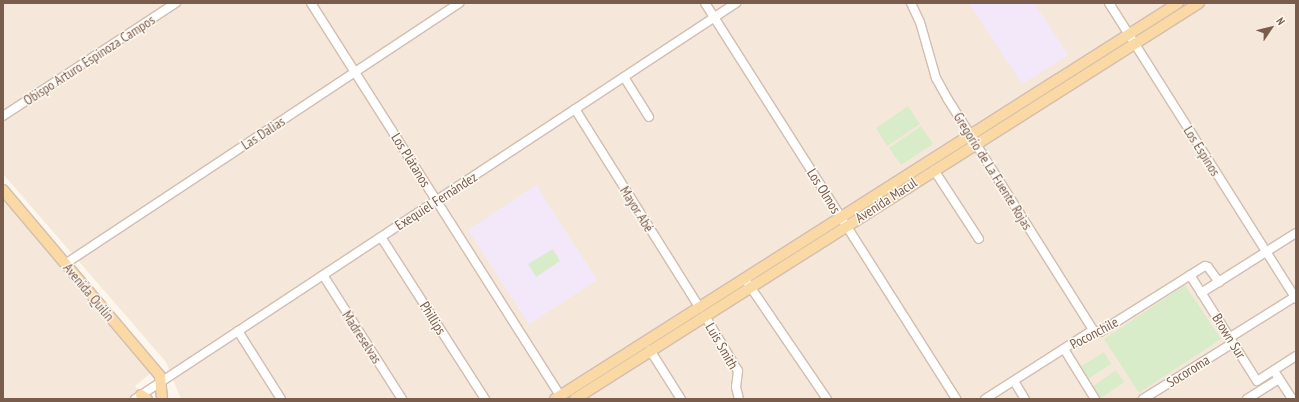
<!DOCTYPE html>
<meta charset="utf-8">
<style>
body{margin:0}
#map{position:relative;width:1299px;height:402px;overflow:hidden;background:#fdf6ec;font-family:"PT Sans Narrow",sans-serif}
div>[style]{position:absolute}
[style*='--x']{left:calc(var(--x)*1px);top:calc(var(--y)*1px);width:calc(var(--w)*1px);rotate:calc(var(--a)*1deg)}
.residential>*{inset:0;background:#f5e8da}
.education>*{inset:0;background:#f3e8fa}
.green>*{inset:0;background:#d8ecc9}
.roads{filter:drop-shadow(1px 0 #d1beb0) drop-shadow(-1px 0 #d1beb0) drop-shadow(0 1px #d1beb0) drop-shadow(0 -1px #d1beb0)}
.minor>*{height:8px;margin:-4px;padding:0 4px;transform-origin:4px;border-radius:4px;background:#fff}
.major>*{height:10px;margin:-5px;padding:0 5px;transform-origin:5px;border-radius:5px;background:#fbd9a5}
span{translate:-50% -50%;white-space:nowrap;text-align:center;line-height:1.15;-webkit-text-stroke:3px #fffaf3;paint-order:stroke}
.street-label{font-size:14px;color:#7a5c4d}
.frame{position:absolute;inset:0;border:4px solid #7a5c4d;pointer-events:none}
.north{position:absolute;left:1251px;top:8px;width:40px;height:40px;-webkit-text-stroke:3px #fffaf3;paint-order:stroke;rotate:55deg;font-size:11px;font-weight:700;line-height:16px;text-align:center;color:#7a5c4d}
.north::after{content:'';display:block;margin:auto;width:14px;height:18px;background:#7a5c4d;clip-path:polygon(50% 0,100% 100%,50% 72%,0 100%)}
</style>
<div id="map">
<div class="residential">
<i style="clip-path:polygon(3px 3px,1296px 3px,1296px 399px,181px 399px,166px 362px,3px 174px)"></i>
<i style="clip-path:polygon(3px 198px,151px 373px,135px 386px,142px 399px,3px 399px)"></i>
</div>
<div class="education">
<i style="clip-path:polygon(969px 3px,1034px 3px,1068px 55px,1022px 84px)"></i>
<i style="clip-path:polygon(536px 185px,597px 280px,529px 324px,468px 230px)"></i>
</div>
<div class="green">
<i style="clip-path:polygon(908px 106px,920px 124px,887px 146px,876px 128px)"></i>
<i style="clip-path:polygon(921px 126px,933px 144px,901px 165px,889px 148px)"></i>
<i style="clip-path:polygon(553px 249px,560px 261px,536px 277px,528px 264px)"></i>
<i style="clip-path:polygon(1185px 285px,1221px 339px,1139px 393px,1104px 339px)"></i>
<i style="clip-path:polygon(1104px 352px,1111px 364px,1088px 379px,1080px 367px)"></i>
<i style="clip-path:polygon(1116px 370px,1124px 382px,1101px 398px,1093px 386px)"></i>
</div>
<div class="roads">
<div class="minor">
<i style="--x:311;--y:3;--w:469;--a:57.6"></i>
<i style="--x:705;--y:3;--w:469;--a:57.6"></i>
<i style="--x:911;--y:3;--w:21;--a:65"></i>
<i style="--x:920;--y:22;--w:58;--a:74.1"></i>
<i style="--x:936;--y:78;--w:23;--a:61"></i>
<i style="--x:947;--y:98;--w:275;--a:57.8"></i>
<i style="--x:1094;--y:331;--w:6;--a:9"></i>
<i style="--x:1100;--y:332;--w:124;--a:-32.2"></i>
<i style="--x:1205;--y:266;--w:3;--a:18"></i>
<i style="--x:1208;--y:267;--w:19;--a:54"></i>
<i style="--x:1109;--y:3;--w:350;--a:57.7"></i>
<i style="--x:624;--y:77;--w:47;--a:58"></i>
<i style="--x:575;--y:109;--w:235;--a:57.9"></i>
<i style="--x:3;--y:116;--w:207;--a:-33.2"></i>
<i style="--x:934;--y:170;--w:82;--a:56.9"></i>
<i style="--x:381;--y:237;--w:193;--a:57.3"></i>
<i style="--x:65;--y:264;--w:473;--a:-33.5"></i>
<i style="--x:323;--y:275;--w:147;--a:57.5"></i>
<i style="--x:1190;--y:275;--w:125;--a:57.7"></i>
<i style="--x:1257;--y:381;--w:46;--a:-32.7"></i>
<i style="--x:745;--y:279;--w:145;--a:55.7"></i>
<i style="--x:1201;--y:293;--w:112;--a:-32.3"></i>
<i style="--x:705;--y:316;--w:64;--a:59"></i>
<i style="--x:738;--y:371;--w:16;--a:97"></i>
<i style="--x:736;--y:387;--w:12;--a:76"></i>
<i style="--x:238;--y:331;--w:80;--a:57.7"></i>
<i style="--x:1229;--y:338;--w:79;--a:-32.1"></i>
<i style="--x:1064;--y:349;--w:59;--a:58.2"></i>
<i style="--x:650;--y:350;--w:58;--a:57.7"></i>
<i style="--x:1276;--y:374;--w:30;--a:57"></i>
<i style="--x:1014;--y:381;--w:21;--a:59"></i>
<i style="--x:135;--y:399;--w:720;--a:-33.38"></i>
<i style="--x:985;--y:399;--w:128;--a:-32.6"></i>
<i style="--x:1143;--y:399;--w:106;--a:-31.9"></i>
<i style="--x:1247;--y:399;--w:38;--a:-32"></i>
</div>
<div class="major">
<i style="--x:3;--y:190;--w:243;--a:49.8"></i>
<i style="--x:160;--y:376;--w:23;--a:85"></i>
<i style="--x:141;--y:395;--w:7;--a:34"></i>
<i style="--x:555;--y:399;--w:738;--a:-32.44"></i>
<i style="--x:575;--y:399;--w:739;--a:-32.4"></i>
</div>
</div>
<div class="street-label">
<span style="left:89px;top:60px;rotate:-33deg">Obispo Arturo Espinoza Campos</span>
<span style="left:263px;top:133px;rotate:-33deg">Las Dalias</span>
<span style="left:1202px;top:151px;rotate:58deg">Los Espinos</span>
<span style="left:411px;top:160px;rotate:58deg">Los Plátanos</span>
<span style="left:993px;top:171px;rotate:58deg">Gregorio de La Fuente Rojas</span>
<span style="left:824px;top:191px;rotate:58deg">Los Olmos</span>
<span style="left:886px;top:200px;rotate:-33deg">Avenida Macul</span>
<span style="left:436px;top:201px;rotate:-33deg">Exequiel Fernández</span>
<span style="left:637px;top:209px;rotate:58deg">Mayor Abé</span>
<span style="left:89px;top:292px;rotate:50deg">Avenida Quilín</span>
<span style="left:433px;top:318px;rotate:58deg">Phillips</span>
<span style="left:1094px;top:333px;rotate:-28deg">Poconchile</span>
<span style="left:1229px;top:336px;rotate:58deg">Brown Sur</span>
<span style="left:362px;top:337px;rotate:57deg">Madreselvas</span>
<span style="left:722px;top:346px;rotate:60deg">Luis Smith</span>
<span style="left:1188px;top:371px;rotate:-32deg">Socoroma</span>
</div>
<div class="frame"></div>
<div class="north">N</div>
</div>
